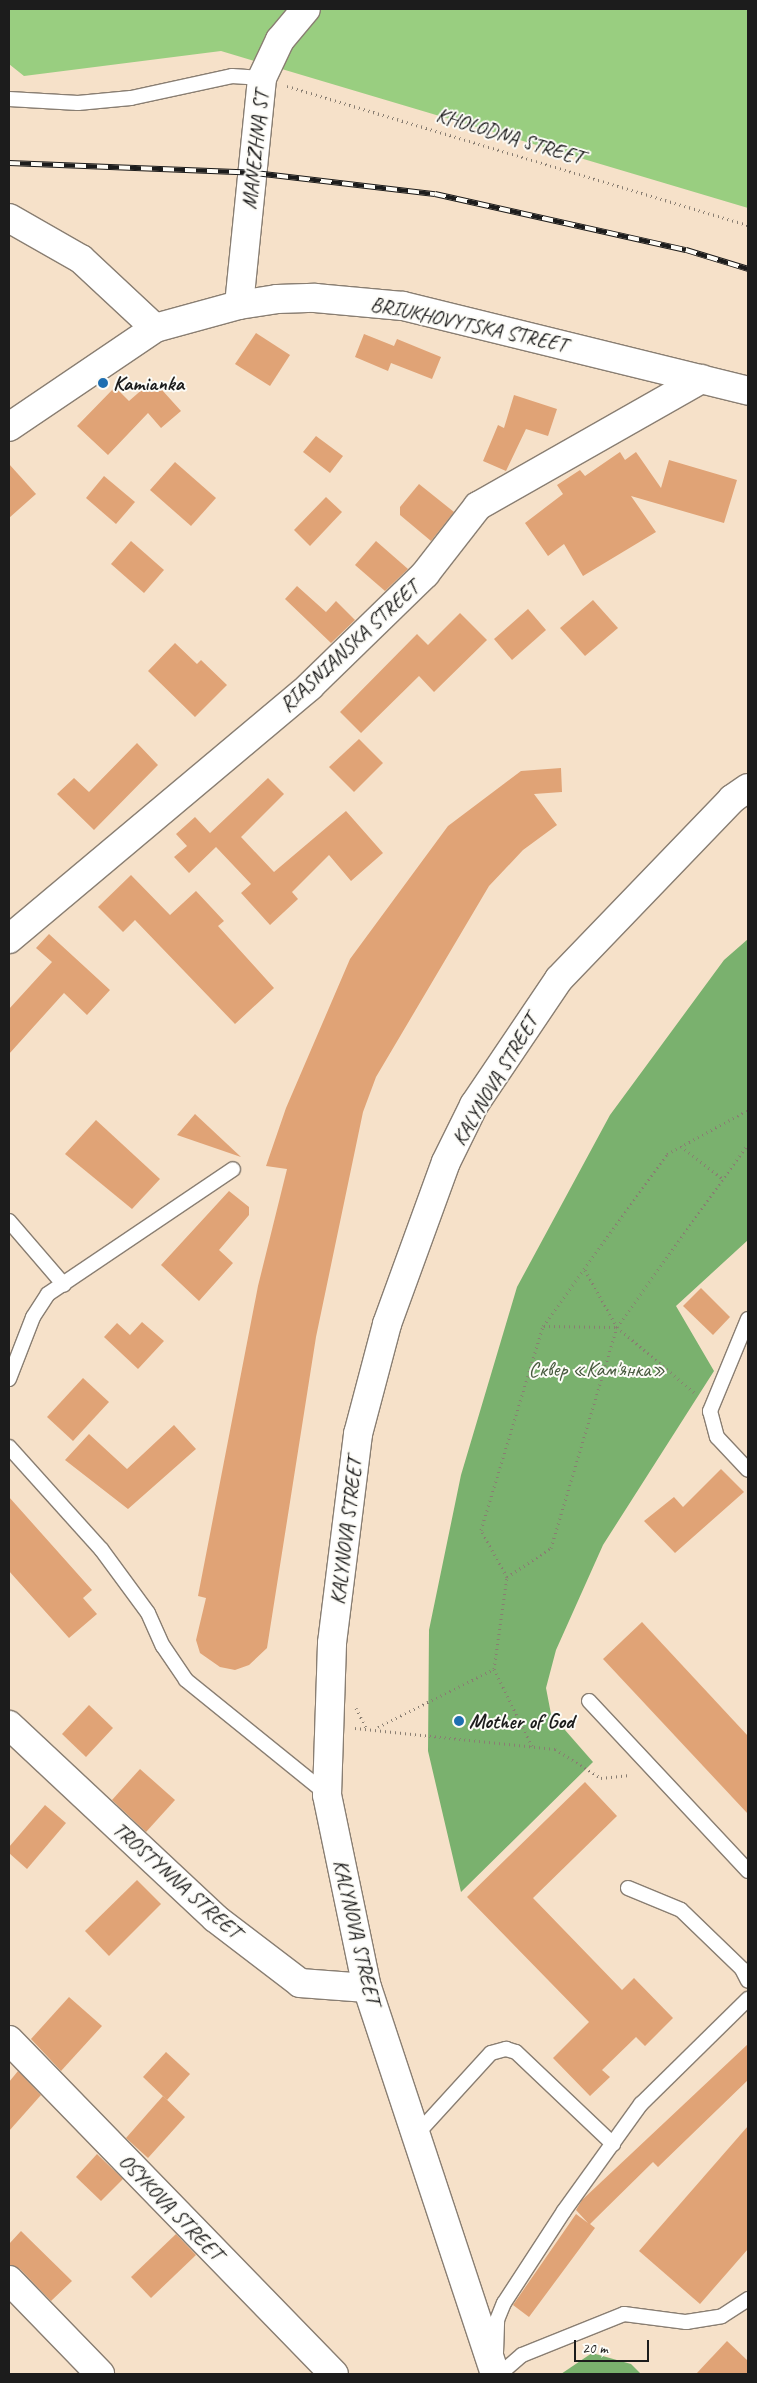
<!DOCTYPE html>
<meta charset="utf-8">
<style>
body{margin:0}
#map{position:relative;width:757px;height:2383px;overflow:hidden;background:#f6e1c9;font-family:Caveat,sans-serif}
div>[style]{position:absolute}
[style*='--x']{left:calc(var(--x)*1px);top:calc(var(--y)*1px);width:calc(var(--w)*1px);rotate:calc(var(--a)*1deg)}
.green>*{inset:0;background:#99ce80}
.forest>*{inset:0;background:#7ab16e}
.building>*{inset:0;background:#e0a376}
.path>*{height:3px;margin-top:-1.5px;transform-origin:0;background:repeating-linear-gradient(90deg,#897e72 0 1px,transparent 0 5px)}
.roads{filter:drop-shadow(1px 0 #897e72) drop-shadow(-1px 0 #897e72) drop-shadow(0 1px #897e72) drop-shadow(0 -1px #897e72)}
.service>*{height:14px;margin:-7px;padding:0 7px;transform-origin:7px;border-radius:7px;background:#fff}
.minor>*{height:28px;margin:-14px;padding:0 14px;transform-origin:14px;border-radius:14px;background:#fff}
.secondary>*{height:28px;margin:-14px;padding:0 14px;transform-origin:14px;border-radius:14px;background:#fff}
.rail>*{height:5.5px;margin-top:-2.75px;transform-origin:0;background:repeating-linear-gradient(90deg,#fdfcf7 0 11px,#1c1c1c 0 22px);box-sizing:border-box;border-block:1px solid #1c1c1c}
.dots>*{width:14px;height:14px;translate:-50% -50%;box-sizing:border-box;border:2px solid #fdfcf7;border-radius:50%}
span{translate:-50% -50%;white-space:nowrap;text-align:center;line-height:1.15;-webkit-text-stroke:4px #fdfcf7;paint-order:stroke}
.street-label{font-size:21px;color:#1c1c1c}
.poi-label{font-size:21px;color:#1c1c1c;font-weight:700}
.left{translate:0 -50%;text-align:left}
.park-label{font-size:21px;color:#485a3f}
.frame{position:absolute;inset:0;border:10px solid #1c1c1c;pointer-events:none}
.scale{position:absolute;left:574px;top:2340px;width:75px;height:22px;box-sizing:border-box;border:2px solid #1c1c1c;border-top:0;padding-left:6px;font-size:15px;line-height:18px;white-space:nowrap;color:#1c1c1c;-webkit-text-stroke:4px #fdfcf7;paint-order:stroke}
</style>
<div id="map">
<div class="green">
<i style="clip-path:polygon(9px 9px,748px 9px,748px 208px,221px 51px,24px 76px,9px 64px)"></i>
</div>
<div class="forest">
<i style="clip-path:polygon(748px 939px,748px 1240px,676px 1306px,714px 1371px,603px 1545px,556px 1650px,546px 1688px,551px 1714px,593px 1762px,461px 1892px,428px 1751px,429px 1630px,461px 1475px,517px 1287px,610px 1115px,724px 960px)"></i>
<i style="clip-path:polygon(592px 2353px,631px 2364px,641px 2374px,561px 2374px)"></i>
</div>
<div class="building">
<i style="clip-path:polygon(256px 333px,290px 355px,270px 386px,235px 364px)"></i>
<i style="clip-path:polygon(364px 334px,394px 346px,397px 339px,441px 357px,432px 379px,391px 363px,388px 371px,355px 357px)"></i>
<i style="clip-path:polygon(153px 380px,181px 411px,161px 428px,148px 413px,108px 455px,77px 426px,115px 387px,129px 401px)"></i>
<i style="clip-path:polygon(514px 395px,557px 409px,548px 436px,526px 429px,506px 471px,483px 461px,498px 425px,504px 428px)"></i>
<i style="clip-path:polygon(316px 436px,343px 456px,330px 473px,303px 452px)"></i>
<i style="clip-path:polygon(620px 452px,625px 460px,636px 452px,661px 488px,669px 460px,737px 480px,724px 523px,631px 496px,656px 532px,583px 576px,564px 544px,548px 556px,525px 523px,563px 494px,557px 485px,580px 470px,585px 476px)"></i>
<i style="clip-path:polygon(175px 462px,216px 498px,191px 526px,150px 490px)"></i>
<i style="clip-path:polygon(9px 464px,36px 494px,9px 518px)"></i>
<i style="clip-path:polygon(104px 476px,135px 502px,116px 524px,86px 498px)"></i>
<i style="clip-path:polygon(419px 484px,454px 512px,431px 541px,400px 515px,400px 507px)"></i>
<i style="clip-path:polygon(326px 497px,342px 512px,310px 546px,294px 530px)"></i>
<i style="clip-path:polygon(131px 541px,164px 570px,144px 593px,111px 564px)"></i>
<i style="clip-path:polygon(376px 541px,408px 569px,385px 591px,355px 565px)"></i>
<i style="clip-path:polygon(297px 586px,326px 612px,336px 601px,355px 620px,331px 643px,285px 599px)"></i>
<i style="clip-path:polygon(593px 600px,618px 628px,585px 656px,560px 628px)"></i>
<i style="clip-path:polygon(528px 609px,546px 630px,512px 660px,494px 639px)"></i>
<i style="clip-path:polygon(460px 613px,487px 640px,434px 692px,419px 676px,361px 733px,340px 712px,417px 634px,428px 645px)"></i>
<i style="clip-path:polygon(175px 643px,197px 664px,201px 660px,227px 685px,195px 717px,148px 671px)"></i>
<i style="clip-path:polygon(359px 739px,383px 763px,354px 792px,329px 767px)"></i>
<i style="clip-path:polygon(137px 743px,158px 765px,94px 830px,57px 794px,74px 778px,89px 792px)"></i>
<i style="clip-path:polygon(561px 768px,562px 792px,534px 794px,557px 825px,523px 850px,489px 886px,376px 1077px,363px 1112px,316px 1337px,267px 1648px,249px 1665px,235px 1670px,220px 1667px,200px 1653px,196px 1640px,206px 1598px,198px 1596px,258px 1286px,287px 1169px,266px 1166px,286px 1108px,350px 959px,448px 826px,521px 771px)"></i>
<i style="clip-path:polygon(268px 778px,284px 794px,241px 837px,274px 872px,346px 811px,383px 853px,351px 881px,329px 855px,292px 892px,298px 899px,270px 925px,241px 893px,251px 884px,216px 847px,189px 873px,174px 857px,187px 846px,176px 834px,195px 817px,210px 833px)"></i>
<i style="clip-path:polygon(131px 875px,170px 915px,196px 891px,224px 921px,218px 926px,274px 988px,235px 1024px,135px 920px,123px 932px,98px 907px)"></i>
<i style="clip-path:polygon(49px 934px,110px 990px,87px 1015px,64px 993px,9px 1054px,9px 1009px,52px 962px,36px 948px)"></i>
<i style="clip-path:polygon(195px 1114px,241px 1157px,177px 1135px)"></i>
<i style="clip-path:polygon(96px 1120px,160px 1179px,132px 1209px,65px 1154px)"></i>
<i style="clip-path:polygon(229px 1191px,249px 1207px,249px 1215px,219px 1250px,233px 1263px,199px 1301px,161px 1265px)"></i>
<i style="clip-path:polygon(701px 1288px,730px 1317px,713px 1335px,683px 1306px)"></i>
<i style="clip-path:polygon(142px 1322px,164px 1341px,138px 1369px,104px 1337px,117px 1323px,130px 1335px)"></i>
<i style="clip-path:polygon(83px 1378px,109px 1402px,73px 1441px,47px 1417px)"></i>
<i style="clip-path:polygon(174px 1425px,196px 1449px,128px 1509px,65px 1460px,89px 1434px,127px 1469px)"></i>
<i style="clip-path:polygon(721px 1469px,744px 1492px,675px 1553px,644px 1521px,674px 1497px,683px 1507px)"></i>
<i style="clip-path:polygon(9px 1497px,92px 1590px,83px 1598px,97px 1614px,69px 1638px,9px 1571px)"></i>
<i style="clip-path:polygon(642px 1622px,748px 1736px,748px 1814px,603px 1659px)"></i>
<i style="clip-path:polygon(89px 1705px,113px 1728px,86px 1757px,62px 1734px)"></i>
<i style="clip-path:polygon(140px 1769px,175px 1800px,146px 1832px,112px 1800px)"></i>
<i style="clip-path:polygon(585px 1782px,617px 1816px,533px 1898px,622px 1990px,634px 1978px,673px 2018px,645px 2046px,636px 2037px,602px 2070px,610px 2077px,590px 2096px,553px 2058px,589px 2022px,467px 1897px)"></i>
<i style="clip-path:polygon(45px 1805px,66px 1823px,27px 1869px,9px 1853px,9px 1847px)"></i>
<i style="clip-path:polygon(137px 1880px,161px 1904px,109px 1956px,85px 1931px)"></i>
<i style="clip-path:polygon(69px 1997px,102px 2026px,61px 2071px,31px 2039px)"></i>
<i style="clip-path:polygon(748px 2044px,748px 2080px,658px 2167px,653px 2162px,590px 2224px,595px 2228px,529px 2317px,513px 2305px,576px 2214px,588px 2223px,576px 2210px,582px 2200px)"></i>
<i style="clip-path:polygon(166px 2052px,190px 2074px,167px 2100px,143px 2077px)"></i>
<i style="clip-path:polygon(18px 2071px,41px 2095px,9px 2131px,9px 2082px)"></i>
<i style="clip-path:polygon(163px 2096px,185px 2117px,148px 2158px,126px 2138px)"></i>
<i style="clip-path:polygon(748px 2126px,748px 2249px,700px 2304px,639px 2251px)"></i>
<i style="clip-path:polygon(97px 2154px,123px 2179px,101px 2201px,76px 2177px)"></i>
<i style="clip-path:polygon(21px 2231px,72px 2281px,51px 2301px,20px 2269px,9px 2265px,9px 2244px)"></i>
<i style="clip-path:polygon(176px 2234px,196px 2255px,151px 2298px,131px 2277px)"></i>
<i style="clip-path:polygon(727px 2341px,748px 2361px,748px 2374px,696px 2374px)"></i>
</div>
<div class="path">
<i style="--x:287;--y:86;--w:481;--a:16.8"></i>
<i style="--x:681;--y:1146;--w:53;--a:38.2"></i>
<i style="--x:585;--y:1270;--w:65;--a:60.7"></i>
<i style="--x:544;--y:1326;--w:73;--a:0.8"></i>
<i style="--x:617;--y:1327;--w:104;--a:40.3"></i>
<i style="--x:507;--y:1577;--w:53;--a:-33.4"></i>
<i style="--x:551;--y:1548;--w:231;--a:-73.4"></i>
<i style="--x:617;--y:1327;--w:225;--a:-54.4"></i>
<i style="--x:356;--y:1708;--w:22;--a:63"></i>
<i style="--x:378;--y:1727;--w:130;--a:-26.6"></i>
<i style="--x:355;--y:1728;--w:201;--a:6"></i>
<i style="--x:555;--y:1749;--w:54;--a:32.2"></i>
<i style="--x:601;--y:1778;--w:29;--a:-6"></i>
<i style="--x:532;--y:1746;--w:86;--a:-116.3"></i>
<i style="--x:494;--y:1669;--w:93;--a:-82"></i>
<i style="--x:507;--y:1577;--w:54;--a:-119"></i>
<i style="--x:481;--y:1530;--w:213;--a:-73.1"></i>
<i style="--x:543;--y:1326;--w:212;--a:-54.2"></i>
<i style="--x:667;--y:1154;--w:92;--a:-28.5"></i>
</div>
<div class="roads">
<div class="service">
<i style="--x:9;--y:99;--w:69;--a:3.3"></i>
<i style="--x:78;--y:103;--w:53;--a:-5.4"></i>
<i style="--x:131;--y:98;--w:103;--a:-12.3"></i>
<i style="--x:232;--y:76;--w:30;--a:4"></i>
<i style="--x:9;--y:1221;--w:84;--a:49.3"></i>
<i style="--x:748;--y:1319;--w:100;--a:112.4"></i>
<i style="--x:710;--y:1411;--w:27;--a:75"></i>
<i style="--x:717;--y:1437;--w:45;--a:46.8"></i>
<i style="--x:9;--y:1379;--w:66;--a:-68.8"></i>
<i style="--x:33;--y:1317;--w:27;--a:-57"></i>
<i style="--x:48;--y:1294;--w:223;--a:-34"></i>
<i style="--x:9;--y:1447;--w:137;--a:48"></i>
<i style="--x:101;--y:1549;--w:79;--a:53.7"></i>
<i style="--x:148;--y:1613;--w:36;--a:66"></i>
<i style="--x:163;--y:1646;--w:41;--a:55.9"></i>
<i style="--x:186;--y:1680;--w:181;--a:39"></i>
<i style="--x:589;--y:1701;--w:233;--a:46.9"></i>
<i style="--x:628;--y:1888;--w:57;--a:22.5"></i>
<i style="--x:681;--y:1910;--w:85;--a:44"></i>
<i style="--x:742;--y:1969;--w:13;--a:63"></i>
<i style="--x:416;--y:2135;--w:111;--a:-47.6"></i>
<i style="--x:491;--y:2053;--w:16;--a:-15"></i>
<i style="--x:506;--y:2049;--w:10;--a:17"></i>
<i style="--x:516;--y:2052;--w:134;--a:43.5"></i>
<i style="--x:496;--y:2353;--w:33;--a:-88"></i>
<i style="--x:497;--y:2320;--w:18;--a:-68"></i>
<i style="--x:504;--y:2303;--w:110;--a:-56.9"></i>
<i style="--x:564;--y:2211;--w:132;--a:-54.3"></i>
<i style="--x:641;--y:2104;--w:150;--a:-44.5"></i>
<i style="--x:500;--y:2374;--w:29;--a:-41"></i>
<i style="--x:522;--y:2355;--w:110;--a:-21.9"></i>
<i style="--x:624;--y:2314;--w:63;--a:7.4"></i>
<i style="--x:686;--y:2322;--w:36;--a:-9"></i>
<i style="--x:722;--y:2316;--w:31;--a:-33"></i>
</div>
<div class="minor">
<i style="--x:9;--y:218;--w:83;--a:29.7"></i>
<i style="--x:81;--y:259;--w:101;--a:43"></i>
<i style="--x:239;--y:305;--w:228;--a:-84.2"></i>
<i style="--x:262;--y:78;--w:42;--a:-64.7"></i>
<i style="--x:280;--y:40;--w:40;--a:-50"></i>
<i style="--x:9;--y:939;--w:393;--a:-40"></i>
<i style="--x:310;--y:686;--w:161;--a:-44.2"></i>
<i style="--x:425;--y:574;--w:86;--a:-52.1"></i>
<i style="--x:478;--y:506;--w:257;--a:-29.6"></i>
<i style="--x:9;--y:1725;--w:282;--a:43.1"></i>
<i style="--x:215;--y:1918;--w:107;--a:37.4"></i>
<i style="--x:300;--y:1983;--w:67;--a:4.3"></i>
<i style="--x:9;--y:2040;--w:466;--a:45.8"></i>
<i style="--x:9;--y:2280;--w:131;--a:45.9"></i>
<i style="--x:495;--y:2374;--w:407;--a:-108.3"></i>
<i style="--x:367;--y:1988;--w:197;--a:-101.7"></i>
<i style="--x:327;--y:1795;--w:152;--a:-88.1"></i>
<i style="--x:332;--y:1643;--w:211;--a:-82.9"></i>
<i style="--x:358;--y:1434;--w:114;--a:-75.2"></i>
<i style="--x:387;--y:1324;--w:172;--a:-70"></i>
<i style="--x:446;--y:1162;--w:64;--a:-63.8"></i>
<i style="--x:474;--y:1105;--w:152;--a:-56"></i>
<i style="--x:559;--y:979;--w:250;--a:-46.1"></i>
<i style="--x:732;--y:799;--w:19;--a:-35"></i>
</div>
<div class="secondary">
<i style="--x:9;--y:427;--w:176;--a:-34.1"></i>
<i style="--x:155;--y:328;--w:87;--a:-15.3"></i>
<i style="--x:239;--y:305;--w:38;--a:-9"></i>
<i style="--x:277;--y:299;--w:38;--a:-2"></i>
<i style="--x:315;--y:298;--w:88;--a:5.2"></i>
<i style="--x:403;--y:306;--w:355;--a:13.8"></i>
</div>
</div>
<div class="rail">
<i style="--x:9;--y:163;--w:246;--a:2.3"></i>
<i style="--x:255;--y:173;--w:181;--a:6.7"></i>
<i style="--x:435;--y:194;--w:257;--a:12.6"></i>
<i style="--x:686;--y:250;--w:65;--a:17"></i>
</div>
<div class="dots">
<i style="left:103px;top:383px;background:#1f6fb2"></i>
<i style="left:459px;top:1721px;background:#1f6fb2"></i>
</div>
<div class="street-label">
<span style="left:510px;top:136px;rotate:17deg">KHOLODNA STREET</span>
<span style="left:255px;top:150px;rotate:-84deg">MANEZHNA ST</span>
<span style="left:469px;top:324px;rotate:12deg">BRIUKHOVYTSKA STREET</span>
<span style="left:349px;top:646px;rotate:-43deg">RIASNIANSKA STREET</span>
<span style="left:495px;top:1080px;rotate:-59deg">KALYNOVA STREET</span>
<span style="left:346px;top:1531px;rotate:-83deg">KALYNOVA STREET</span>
<span style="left:177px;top:1880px;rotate:42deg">TROSTYNNA STREET</span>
<span style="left:357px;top:1932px;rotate:77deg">KALYNOVA STREET</span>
<span style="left:171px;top:2207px;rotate:46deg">OSYKOVA STREET</span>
</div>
<div class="poi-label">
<span class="left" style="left:113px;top:383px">Kamianka</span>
<span class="left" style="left:469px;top:1721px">Mother of God</span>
</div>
<div class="park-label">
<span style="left:597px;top:1369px">Сквер «Кам'янка»</span>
</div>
<div class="frame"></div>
<div class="scale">20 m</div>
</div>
